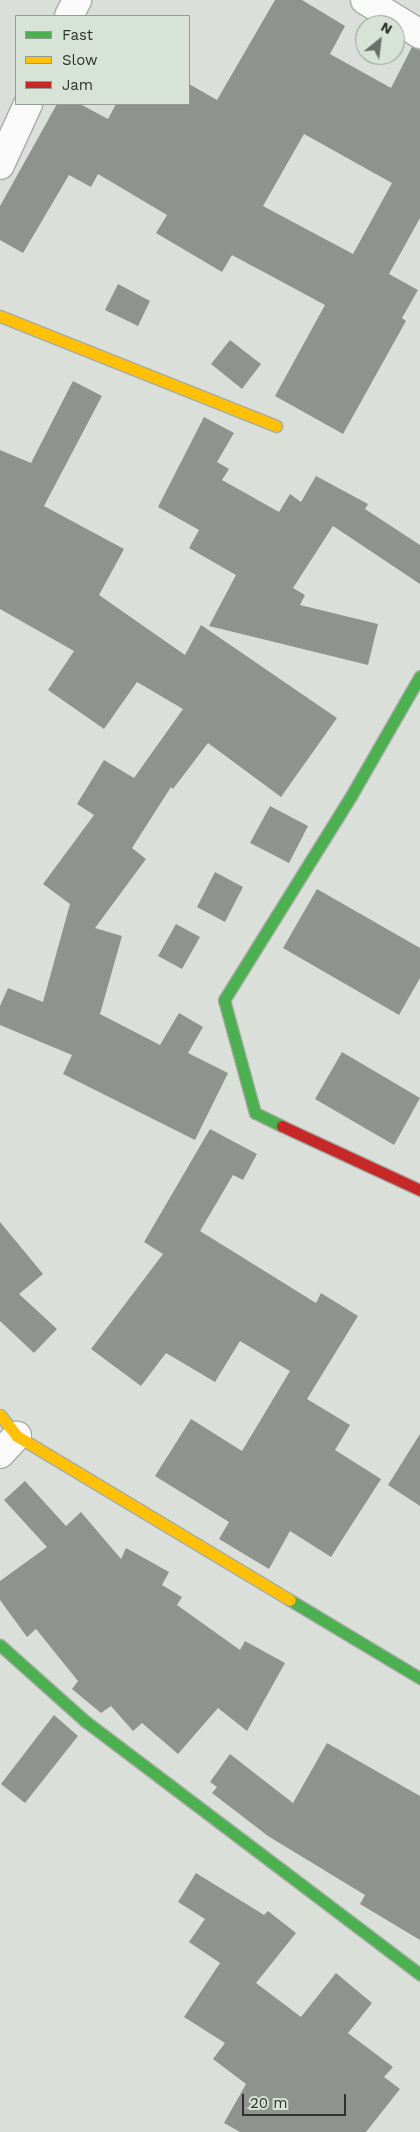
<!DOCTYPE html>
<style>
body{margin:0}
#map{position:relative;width:420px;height:2132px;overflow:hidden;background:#dae0d9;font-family:"Work Sans",sans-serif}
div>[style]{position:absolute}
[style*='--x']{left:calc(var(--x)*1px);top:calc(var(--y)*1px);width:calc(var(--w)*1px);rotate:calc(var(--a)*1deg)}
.building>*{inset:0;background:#8f938e}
.roads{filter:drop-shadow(1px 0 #a7aca6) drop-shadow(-1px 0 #a7aca6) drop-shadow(0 1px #a7aca6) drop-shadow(0 -1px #a7aca6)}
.street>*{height:28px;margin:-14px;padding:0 14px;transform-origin:14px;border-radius:14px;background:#f9faf9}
.fast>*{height:11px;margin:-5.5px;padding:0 5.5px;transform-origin:5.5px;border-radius:5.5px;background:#4caf50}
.slow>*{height:11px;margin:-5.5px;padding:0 5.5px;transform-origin:5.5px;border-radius:5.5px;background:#ffc107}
.jam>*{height:11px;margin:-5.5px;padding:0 5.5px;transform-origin:5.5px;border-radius:5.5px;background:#c62828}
span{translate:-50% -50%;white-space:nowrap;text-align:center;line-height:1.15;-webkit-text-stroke:5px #d7e3d6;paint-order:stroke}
.legend{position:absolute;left:15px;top:15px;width:175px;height:90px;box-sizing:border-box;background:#d7e3d6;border:1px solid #939c92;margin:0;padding:6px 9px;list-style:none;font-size:15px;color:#2e322d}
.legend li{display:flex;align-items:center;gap:10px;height:25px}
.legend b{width:25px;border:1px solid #939c92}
.north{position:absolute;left:355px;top:15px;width:50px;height:50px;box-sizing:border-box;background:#d7e3d6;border:1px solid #939c92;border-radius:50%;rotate:29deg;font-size:14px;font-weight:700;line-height:20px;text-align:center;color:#2e322d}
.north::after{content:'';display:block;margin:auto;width:18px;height:22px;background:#6a6f69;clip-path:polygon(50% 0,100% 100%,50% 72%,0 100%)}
.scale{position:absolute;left:242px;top:2094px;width:104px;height:22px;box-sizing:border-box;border:2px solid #2e322d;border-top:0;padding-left:6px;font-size:15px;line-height:18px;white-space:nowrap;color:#2e322d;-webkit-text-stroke:4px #d7e3d6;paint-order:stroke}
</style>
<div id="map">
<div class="building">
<i style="clip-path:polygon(evenodd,275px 0,302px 0,345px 26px,330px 54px,391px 88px,412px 47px,420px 50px,420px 218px,389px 274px,418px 290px,402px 318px,406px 321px,343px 434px,275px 396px,325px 305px,232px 255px,222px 272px,156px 233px,167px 215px,98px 174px,91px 187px,69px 175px,23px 253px,0 240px,0 206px,57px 104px,80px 104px,108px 119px,116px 104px,189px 104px,189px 84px,217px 100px,275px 0,304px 134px,392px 183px,353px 254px,263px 206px,304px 134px)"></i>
<i style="clip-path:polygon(118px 284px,150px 301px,138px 326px,105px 310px)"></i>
<i style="clip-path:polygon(230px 340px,261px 364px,242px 389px,211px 364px)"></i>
<i style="clip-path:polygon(73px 381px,102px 396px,44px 506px,124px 549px,99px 595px,185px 655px,201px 625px,337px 718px,281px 797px,208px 743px,173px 789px,171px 787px,132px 848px,146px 859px,95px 928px,122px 936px,100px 1014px,160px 1045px,179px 1013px,203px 1027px,188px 1053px,228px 1073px,195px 1140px,63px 1074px,72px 1055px,0 1025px,0 1006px,8px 988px,43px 1002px,70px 904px,43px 884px,94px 815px,77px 804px,104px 760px,134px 778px,183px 709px,137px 682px,104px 729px,48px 690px,74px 651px,0 609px,0 450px,31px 463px)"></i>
<i style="clip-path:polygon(204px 417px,234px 433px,217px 462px,229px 469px,222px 480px,279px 512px,290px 494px,301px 502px,316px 476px,368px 504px,365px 509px,420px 545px,420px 584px,333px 526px,293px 588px,305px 595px,300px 605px,378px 624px,368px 665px,209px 626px,236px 575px,189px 548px,199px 530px,158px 507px)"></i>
<i style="clip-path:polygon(270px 806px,308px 826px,289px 863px,250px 843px)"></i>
<i style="clip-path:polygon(215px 872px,243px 887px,225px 922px,197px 907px)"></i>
<i style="clip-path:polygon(317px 889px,420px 948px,420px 978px,399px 1015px,283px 948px)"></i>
<i style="clip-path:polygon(176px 924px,200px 937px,182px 969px,158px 956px)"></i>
<i style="clip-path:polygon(342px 1052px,420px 1098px,394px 1145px,315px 1099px)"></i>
<i style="clip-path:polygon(210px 1129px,257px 1154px,243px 1180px,233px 1175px,200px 1231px,316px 1303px,321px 1293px,358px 1316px,307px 1399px,350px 1425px,335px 1450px,381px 1479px,331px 1557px,290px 1531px,269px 1569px,219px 1539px,229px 1522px,155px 1476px,191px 1419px,242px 1451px,290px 1371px,240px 1341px,215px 1382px,166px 1353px,141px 1386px,91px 1349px,163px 1254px,144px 1242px)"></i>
<i style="clip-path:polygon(0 1222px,43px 1274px,19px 1294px,57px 1329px,34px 1353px,0 1321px)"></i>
<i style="clip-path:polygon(420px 1434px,420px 1506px,388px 1485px)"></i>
<i style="clip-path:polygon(25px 1481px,66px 1526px,81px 1512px,121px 1559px,126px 1548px,169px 1572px,162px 1585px,182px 1597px,177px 1605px,240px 1650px,245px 1641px,285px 1663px,247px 1731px,218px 1708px,178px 1754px,142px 1723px,133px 1731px,111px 1706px,101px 1713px,72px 1689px,78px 1681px,36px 1629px,27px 1637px,0 1600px,0 1581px,47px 1547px,4px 1500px)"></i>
<i style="clip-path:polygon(54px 1715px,78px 1736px,25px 1803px,1px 1784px)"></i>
<i style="clip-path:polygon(327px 1743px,420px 1796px,420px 1940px,360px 1904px,365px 1895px,268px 1836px,212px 1793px,217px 1787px,210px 1782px,230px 1754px,293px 1803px)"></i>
<i style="clip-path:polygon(196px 1873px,264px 1915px,268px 1911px,296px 1933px,256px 1983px,301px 2017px,336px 1973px,372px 2003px,348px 2033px,393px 2067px,384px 2077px,400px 2089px,366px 2132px,240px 2132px,224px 2123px,246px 2084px,213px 2059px,225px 2043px,184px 2017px,220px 1963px,189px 1942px,205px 1919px,178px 1902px)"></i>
</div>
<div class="roads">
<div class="street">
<i style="--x:365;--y:0;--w:65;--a:31.7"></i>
<i style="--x:69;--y:16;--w:18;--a:-63"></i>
<i style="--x:0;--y:165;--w:67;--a:-65.3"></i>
<i style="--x:0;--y:1454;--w:25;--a:-47"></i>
</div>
<div class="fast">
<i style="--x:282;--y:1126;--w:30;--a:-154"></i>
<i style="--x:255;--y:1113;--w:117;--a:-105.3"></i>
<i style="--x:224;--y:1000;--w:240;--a:-58.1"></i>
<i style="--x:351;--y:796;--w:138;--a:-60.1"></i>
<i style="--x:290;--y:1600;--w:152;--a:31"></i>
<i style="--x:0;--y:1645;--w:114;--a:41.8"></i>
<i style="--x:85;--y:1721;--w:420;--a:37.1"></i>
</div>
<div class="slow">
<i style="--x:0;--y:316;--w:297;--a:21.7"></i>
<i style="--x:0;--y:1415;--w:27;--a:51"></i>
<i style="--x:17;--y:1436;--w:318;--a:31"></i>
</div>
<div class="jam">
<i style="--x:282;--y:1126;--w:152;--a:24.9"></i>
</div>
</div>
<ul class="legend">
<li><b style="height:6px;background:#4caf50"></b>Fast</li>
<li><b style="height:6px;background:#ffc107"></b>Slow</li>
<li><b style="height:6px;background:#c62828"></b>Jam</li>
</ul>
<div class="north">N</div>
<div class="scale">20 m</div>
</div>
